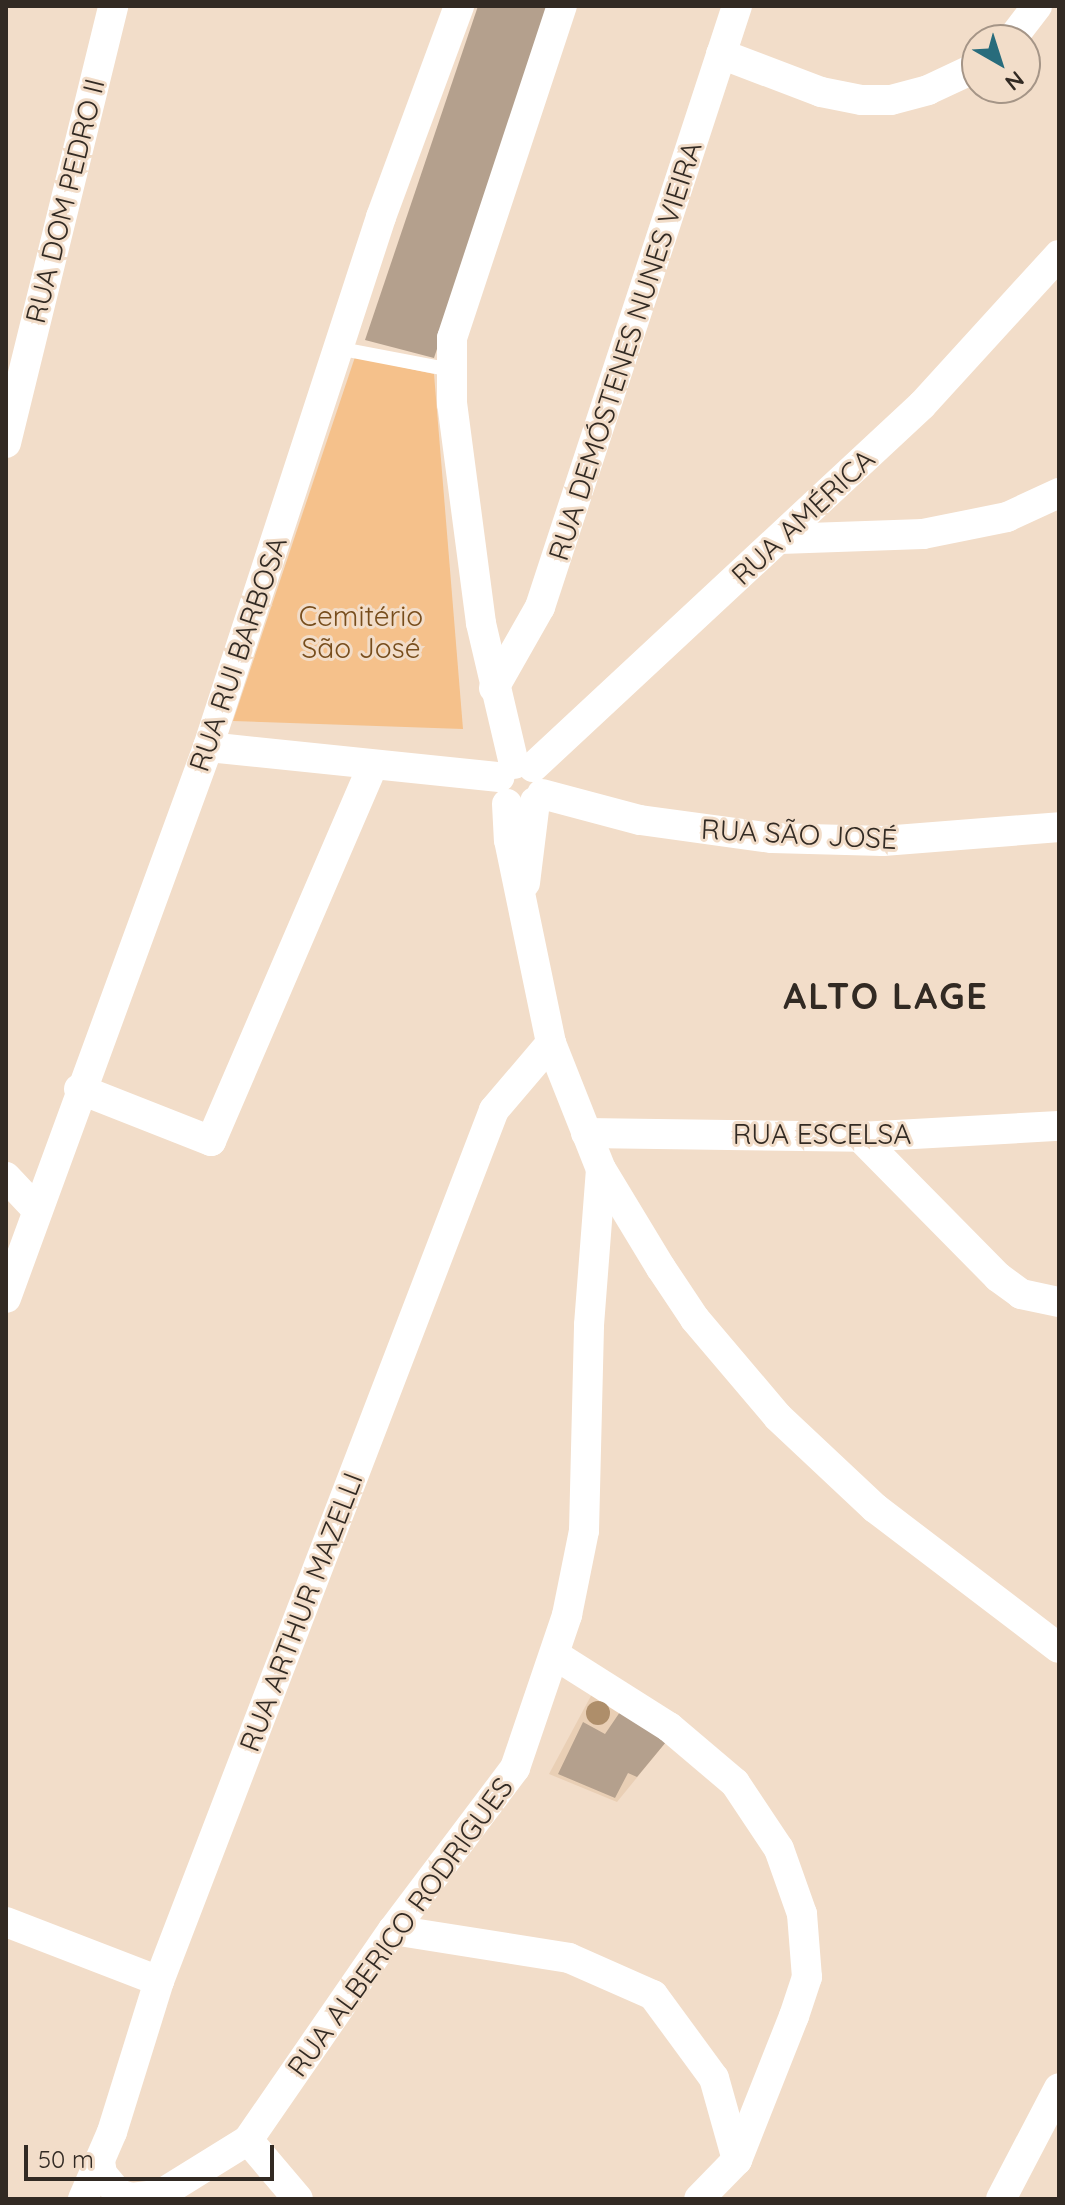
<!DOCTYPE html>
<meta charset="utf-8">
<style>
body{margin:0}
#map{position:relative;width:1065px;height:2205px;overflow:hidden;background:#f2ddc9;font-family:Quicksand,sans-serif}
div>[style]{position:absolute}
[style*='--x']{left:calc(var(--x)*1px);top:calc(var(--y)*1px);width:calc(var(--w)*1px);rotate:calc(var(--a)*1deg)}
.built>*{inset:0;background:#e9cfb5}
.green>*{inset:0;background:#f5c18b}
.building>*{inset:0;background:#b4a08d}
.lane>*{height:14px;margin:-7px;padding:0 7px;transform-origin:7px;border-radius:7px;background:#fff}
.street>*{height:30px;margin:-15px;padding:0 15px;transform-origin:15px;border-radius:15px;background:#fff}
.trees>*{width:24px;height:24px;margin:-12px;border-radius:50%;background:#ae8e6a}
span{translate:-50% -50%;white-space:nowrap;text-align:center;line-height:1.15;-webkit-text-stroke:6px #f2ddc9;paint-order:stroke}
.street-label{font-size:28px;color:#322a23}
.park-label{font-size:28px;color:#774d1c}
.district-label{font-size:36px;color:#322a23;font-weight:700;letter-spacing:2px}
.frame{position:absolute;inset:0;border:8px solid #322a23;pointer-events:none}
.north{position:absolute;left:961px;top:24px;width:80px;height:80px;box-sizing:border-box;background:#f2ddc9;border:2px solid #a59587;border-radius:50%;rotate:141deg;font-size:22px;font-weight:700;line-height:32px;text-align:center;color:#322a23}
.north::after{content:'';display:block;margin:auto;width:28px;height:36px;background:#286c7c;clip-path:polygon(50% 0,100% 100%,50% 72%,0 100%)}
.scale{position:absolute;left:24px;top:2145px;width:250px;height:36px;box-sizing:border-box;border:4px solid #322a23;border-top:0;padding-left:10px;font-size:24px;line-height:28px;white-space:nowrap;color:#322a23;-webkit-text-stroke:6px #f2ddc9;paint-order:stroke}
</style>
<div id="map">
<div class="built">
<i style="clip-path:polygon(592px 1694px,666px 1742px,617px 1802px,549px 1774px)"></i>
</div>
<div class="green">
<i style="clip-path:polygon(355px 357px,434px 374px,463px 729px,233px 721px)"></i>
</div>
<div class="building">
<i style="clip-path:polygon(478px 6px,551px 6px,434px 358px,365px 340px)"></i>
<i style="clip-path:polygon(620px 1712px,666px 1742px,637px 1777px,628px 1773px,615px 1798px,558px 1774px,583px 1722px,605px 1734px)"></i>
</div>
<div class="lane">
<i style="--x:342;--y:349;--w:111;--a:10.9"></i>
</div>
<div class="street">
<i style="--x:1011;--y:40;--w:43;--a:-52.6"></i>
<i style="--x:721;--y:54;--w:107;--a:20.8"></i>
<i style="--x:821;--y:92;--w:41;--a:11.3"></i>
<i style="--x:861;--y:100;--w:30;--a:0"></i>
<i style="--x:891;--y:100;--w:38;--a:-15"></i>
<i style="--x:928;--y:90;--w:54;--a:-25.1"></i>
<i style="--x:6;--y:443;--w:450;--a:-76.2"></i>
<i style="--x:780;--y:539;--w:143;--a:-2"></i>
<i style="--x:923;--y:534;--w:86;--a:-11.4"></i>
<i style="--x:1007;--y:517;--w:57;--a:-24.8"></i>
<i style="--x:494;--y:688;--w:93;--a:-60.4"></i>
<i style="--x:540;--y:607;--w:632;--a:-71.85"></i>
<i style="--x:208;--y:747;--w:293;--a:5.9"></i>
<i style="--x:514;--y:764;--w:145;--a:-103.2"></i>
<i style="--x:481;--y:623;--w:221;--a:-97.5"></i>
<i style="--x:452;--y:404;--w:66;--a:-90"></i>
<i style="--x:452;--y:338;--w:350;--a:-71.7"></i>
<i style="--x:533;--y:767;--w:531;--a:-42.94"></i>
<i style="--x:922;--y:405;--w:203;--a:-47.6"></i>
<i style="--x:542;--y:794;--w:101;--a:14.9"></i>
<i style="--x:640;--y:820;--w:133;--a:7.8"></i>
<i style="--x:772;--y:838;--w:111;--a:1.5"></i>
<i style="--x:883;--y:841;--w:177;--a:-4.5"></i>
<i style="--x:507;--y:804;--w:36;--a:87"></i>
<i style="--x:509;--y:840;--w:207;--a:78.3"></i>
<i style="--x:551;--y:1043;--w:136;--a:68.4"></i>
<i style="--x:601;--y:1169;--w:116;--a:58.8"></i>
<i style="--x:661;--y:1268;--w:61;--a:56.3"></i>
<i style="--x:695;--y:1319;--w:128;--a:49.7"></i>
<i style="--x:778;--y:1417;--w:133;--a:43.2"></i>
<i style="--x:875;--y:1508;--w:231;--a:37.3"></i>
<i style="--x:525;--y:883;--w:82;--a:-83"></i>
<i style="--x:79;--y:1089;--w:142;--a:21.5"></i>
<i style="--x:211;--y:1141;--w:406;--a:-66.7"></i>
<i style="--x:586;--y:1133;--w:274;--a:0.8"></i>
<i style="--x:860;--y:1137;--w:199;--a:-3.2"></i>
<i style="--x:860;--y:1137;--w:197;--a:45.4"></i>
<i style="--x:998;--y:1277;--w:29;--a:36"></i>
<i style="--x:1021;--y:1294;--w:39;--a:12"></i>
<i style="--x:6;--y:1177;--w:44;--a:46.8"></i>
<i style="--x:6;--y:1298;--w:587;--a:-69.87"></i>
<i style="--x:208;--y:747;--w:558;--a:-71.92"></i>
<i style="--x:381;--y:217;--w:225;--a:-69.7"></i>
<i style="--x:555;--y:1655;--w:135;--a:32.3"></i>
<i style="--x:669;--y:1727;--w:87;--a:40.3"></i>
<i style="--x:735;--y:1783;--w:79;--a:56.3"></i>
<i style="--x:779;--y:1849;--w:69;--a:70.5"></i>
<i style="--x:802;--y:1914;--w:63;--a:85.5"></i>
<i style="--x:807;--y:1977;--w:41;--a:108.4"></i>
<i style="--x:794;--y:2016;--w:155;--a:111.6"></i>
<i style="--x:737;--y:2160;--w:54;--a:134.3"></i>
<i style="--x:6;--y:1922;--w:164;--a:21.1"></i>
<i style="--x:393;--y:1930;--w:178;--a:9"></i>
<i style="--x:569;--y:1958;--w:92;--a:23.8"></i>
<i style="--x:653;--y:1995;--w:103;--a:53.7"></i>
<i style="--x:714;--y:2078;--w:85;--a:74.3"></i>
<i style="--x:248;--y:2140;--w:77;--a:49.7"></i>
<i style="--x:100;--y:2161;--w:13;--a:81"></i>
<i style="--x:102;--y:2174;--w:26;--a:50"></i>
<i style="--x:119;--y:2194;--w:13;--a:18"></i>
<i style="--x:131;--y:2198;--w:26;--a:-7"></i>
<i style="--x:83;--y:2199;--w:73;--a:-66.6"></i>
<i style="--x:112;--y:2132;--w:158;--a:-72.7"></i>
<i style="--x:159;--y:1981;--w:933;--a:-68.96"></i>
<i style="--x:494;--y:1110;--w:88;--a:-49.6"></i>
<i style="--x:153;--y:2199;--w:112;--a:-31.8"></i>
<i style="--x:248;--y:2140;--w:255;--a:-55.4"></i>
<i style="--x:393;--y:1930;--w:203;--a:-53"></i>
<i style="--x:515;--y:1768;--w:162;--a:-71.2"></i>
<i style="--x:567;--y:1615;--w:86;--a:-78.6"></i>
<i style="--x:584;--y:1531;--w:206;--a:-88.6"></i>
<i style="--x:589;--y:1325;--w:156;--a:-85.6"></i>
<i style="--x:1001;--y:2199;--w:125;--a:-62.4"></i>
</div>
<div class="trees">
<i style="left:598px;top:1713px"></i>
</div>
<div class="street-label">
<span style="left:65px;top:201px;rotate:-76deg">RUA DOM PEDRO II</span>
<span style="left:625px;top:351px;rotate:-72deg">RUA DEMÓSTENES NUNES VIEIRA</span>
<span style="left:803px;top:517px;rotate:-43deg">RUA AMÉRICA</span>
<span style="left:238px;top:654px;rotate:-71deg">RUA RUI BARBOSA</span>
<span style="left:799px;top:834px;rotate:3deg">RUA SÃO JOSÉ</span>
<span style="left:822px;top:1134px">RUA ESCELSA</span>
<span style="left:301px;top:1612px;rotate:-69deg">RUA ARTHUR MAZELLI</span>
<span style="left:400px;top:1927px;rotate:-54deg">RUA ALBERICO RODRIGUES</span>
</div>
<div class="park-label">
<span style="left:361px;top:632px">Cemitério<br>São José</span>
</div>
<div class="district-label">
<span style="left:886px;top:996px">ALTO LAGE</span>
</div>
<div class="frame"></div>
<div class="north">N</div>
<div class="scale">50 m</div>
</div>
